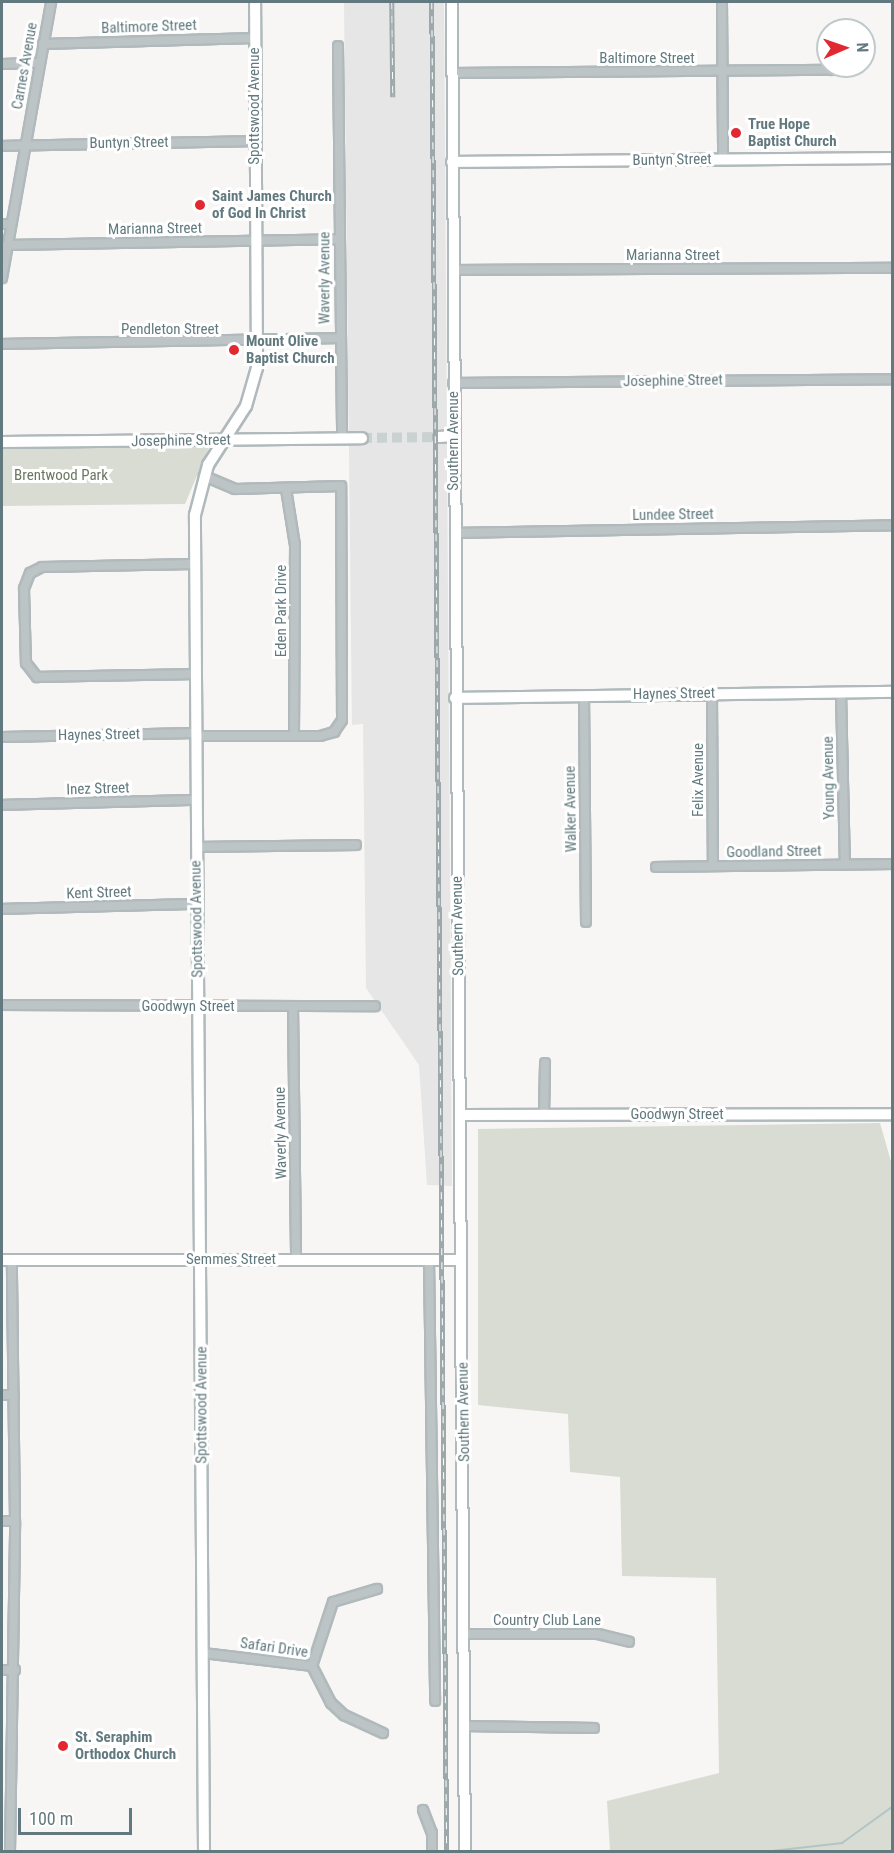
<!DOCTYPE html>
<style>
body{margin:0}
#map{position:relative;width:894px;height:1853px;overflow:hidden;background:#f7f6f4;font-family:"Roboto Condensed",sans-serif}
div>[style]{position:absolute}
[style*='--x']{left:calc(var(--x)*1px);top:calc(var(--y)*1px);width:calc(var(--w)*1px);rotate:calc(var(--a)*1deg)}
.built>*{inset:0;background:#e5e6e5}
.green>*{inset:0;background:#d8dcd3}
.stream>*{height:2px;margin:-1px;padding:0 1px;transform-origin:1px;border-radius:1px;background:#b2c5c4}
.secondary-tunnel>*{height:10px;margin-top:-5px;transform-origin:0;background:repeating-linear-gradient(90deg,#cad1d1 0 10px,transparent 0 15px)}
.roads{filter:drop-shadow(2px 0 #b0b9bb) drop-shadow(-2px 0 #b0b9bb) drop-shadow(0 2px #b0b9bb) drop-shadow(0 -2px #b0b9bb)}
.street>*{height:8px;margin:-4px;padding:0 4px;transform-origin:4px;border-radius:4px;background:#bdc4c6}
.secondary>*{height:10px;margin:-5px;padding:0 5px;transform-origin:5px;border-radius:5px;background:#fff}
.rail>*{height:4.5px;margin-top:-2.25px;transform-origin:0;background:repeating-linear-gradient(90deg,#fff 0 7px,#9da8ab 0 14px);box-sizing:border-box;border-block:2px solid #9da8ab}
.dots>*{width:16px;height:16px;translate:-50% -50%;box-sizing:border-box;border:3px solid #fff;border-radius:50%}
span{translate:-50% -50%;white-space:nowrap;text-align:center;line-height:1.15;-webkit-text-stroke:6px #fff;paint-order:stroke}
.street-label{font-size:15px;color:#627a7f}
.poi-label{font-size:15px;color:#627a7f;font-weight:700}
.left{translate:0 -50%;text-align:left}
.park-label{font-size:15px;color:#6b7761}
.frame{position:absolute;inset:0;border:3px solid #627a7f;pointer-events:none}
.north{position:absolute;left:816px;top:18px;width:60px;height:60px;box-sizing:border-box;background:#fff;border:2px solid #c0cacc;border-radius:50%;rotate:88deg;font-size:16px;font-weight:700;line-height:24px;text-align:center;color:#627a7f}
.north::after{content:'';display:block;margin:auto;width:21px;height:27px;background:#e22831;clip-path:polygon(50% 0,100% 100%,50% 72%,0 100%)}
.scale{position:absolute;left:18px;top:1808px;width:114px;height:27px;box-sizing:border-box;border:3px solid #627a7f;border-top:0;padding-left:8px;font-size:18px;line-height:21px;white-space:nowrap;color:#627a7f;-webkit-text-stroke:4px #fff;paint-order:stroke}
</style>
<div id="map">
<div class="built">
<i style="clip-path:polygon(344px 2px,444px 2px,452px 1186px,427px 1185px,419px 1065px,366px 988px,363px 724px,352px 725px)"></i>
</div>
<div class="green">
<i style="clip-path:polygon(210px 445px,185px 504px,2px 506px,2px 448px)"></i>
<i style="clip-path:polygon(880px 1123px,892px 1165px,892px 1851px,610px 1851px,607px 1801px,719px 1773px,716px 1578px,622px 1576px,620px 1477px,570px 1472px,568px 1414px,478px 1405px,478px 1129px)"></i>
</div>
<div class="stream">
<i style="--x:763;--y:1852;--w:80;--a:-6.5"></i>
<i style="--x:842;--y:1843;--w:62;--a:-35.8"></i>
</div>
<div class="secondary-tunnel">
<i style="--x:362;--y:438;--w:77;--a:-0.7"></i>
</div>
<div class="roads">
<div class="street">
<i style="--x:722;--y:2;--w:157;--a:89.6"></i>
<i style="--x:43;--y:44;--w:212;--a:-1.6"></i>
<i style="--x:338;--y:46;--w:392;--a:89.4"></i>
<i style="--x:2;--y:64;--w:37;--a:-2"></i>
<i style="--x:451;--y:73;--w:381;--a:-0.5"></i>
<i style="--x:832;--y:70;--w:11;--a:-22"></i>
<i style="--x:2;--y:146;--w:254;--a:-1.1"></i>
<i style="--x:2;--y:224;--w:9;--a:0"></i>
<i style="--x:7;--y:245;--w:331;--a:-1"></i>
<i style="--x:453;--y:270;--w:439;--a:-0.3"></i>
<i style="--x:2;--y:278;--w:280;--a:-79.9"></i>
<i style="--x:2;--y:344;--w:337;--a:-1"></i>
<i style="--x:453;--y:383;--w:439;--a:-0.5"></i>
<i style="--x:286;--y:489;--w:57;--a:80.9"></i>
<i style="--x:295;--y:545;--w:190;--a:90.3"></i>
<i style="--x:455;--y:533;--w:437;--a:-1"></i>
<i style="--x:194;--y:564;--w:152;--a:178.9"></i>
<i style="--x:42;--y:567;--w:13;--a:153"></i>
<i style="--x:30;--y:573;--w:17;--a:111"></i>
<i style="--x:24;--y:589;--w:74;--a:88.5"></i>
<i style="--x:26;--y:663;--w:18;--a:52"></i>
<i style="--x:37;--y:677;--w:158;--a:-1.1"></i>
<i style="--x:841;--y:692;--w:173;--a:88.7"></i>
<i style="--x:712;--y:693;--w:173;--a:89.7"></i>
<i style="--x:584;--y:695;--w:227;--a:89.5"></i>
<i style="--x:196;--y:736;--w:124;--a:0"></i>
<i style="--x:320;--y:736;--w:15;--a:-16"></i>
<i style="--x:334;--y:732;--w:14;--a:-56"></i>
<i style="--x:342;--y:720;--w:234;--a:-90.2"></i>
<i style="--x:341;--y:486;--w:106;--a:178.4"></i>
<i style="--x:235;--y:489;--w:34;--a:-157"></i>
<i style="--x:2;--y:737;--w:194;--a:-1.2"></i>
<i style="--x:2;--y:805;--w:194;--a:-1.5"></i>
<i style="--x:196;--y:847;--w:160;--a:-0.7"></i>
<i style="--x:656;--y:867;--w:236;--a:-0.7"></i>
<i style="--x:2;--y:909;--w:195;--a:-1.5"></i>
<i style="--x:2;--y:1005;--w:373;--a:0.2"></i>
<i style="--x:293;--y:1007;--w:253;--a:89.3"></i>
<i style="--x:544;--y:1116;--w:53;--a:-88.9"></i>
<i style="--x:429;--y:1260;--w:441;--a:89.2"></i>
<i style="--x:2;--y:1395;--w:12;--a:0"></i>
<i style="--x:2;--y:1521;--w:13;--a:0"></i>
<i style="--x:464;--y:1634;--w:134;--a:0"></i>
<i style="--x:598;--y:1634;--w:32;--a:14"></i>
<i style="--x:203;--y:1653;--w:110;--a:6.8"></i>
<i style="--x:312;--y:1666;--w:42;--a:62.8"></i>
<i style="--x:331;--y:1703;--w:18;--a:43"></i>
<i style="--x:344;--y:1715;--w:43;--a:24.8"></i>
<i style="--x:312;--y:1666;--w:67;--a:-71.8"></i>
<i style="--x:333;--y:1602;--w:46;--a:-16.5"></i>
<i style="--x:2;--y:1670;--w:13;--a:0"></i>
<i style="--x:465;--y:1726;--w:129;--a:0.9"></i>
<i style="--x:423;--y:1810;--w:25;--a:69"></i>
<i style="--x:432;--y:1833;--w:19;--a:90"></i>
<i style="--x:10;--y:1852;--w:331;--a:-89.1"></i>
<i style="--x:15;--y:1521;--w:261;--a:-90.7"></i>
</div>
<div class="secondary">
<i style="--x:452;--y:2;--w:1850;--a:89.6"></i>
<i style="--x:452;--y:162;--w:440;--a:-0.5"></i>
<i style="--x:439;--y:437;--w:14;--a:-4"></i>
<i style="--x:2;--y:442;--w:360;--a:-0.6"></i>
<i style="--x:455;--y:698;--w:437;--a:-0.8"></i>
<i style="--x:461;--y:1115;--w:431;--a:-0.1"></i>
<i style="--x:2;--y:1260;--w:459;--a:0"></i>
<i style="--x:204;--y:1852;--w:1337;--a:-90.39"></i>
<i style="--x:195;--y:515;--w:52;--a:-75.4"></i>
<i style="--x:208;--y:465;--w:70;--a:-57.2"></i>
<i style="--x:246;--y:406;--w:40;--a:-74"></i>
<i style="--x:257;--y:368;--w:366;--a:-90.3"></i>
</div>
</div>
<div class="rail">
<i style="--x:392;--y:2;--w:95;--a:89.4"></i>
<i style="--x:432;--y:2;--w:1850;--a:89.54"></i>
</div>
<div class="dots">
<i style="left:736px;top:133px;background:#e22831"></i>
<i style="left:200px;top:205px;background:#e22831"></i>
<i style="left:234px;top:350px;background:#e22831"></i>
<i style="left:63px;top:1746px;background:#e22831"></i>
</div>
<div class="street-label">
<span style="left:149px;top:27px;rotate:-2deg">Baltimore Street</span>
<span style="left:647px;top:59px">Baltimore Street</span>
<span style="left:25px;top:66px;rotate:-80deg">Carnes Avenue</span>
<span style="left:255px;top:106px;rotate:-90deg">Spottswood Avenue</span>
<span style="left:129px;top:143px;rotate:-1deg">Buntyn Street</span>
<span style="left:672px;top:160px;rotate:-1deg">Buntyn Street</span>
<span style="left:155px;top:229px;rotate:-1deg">Marianna Street</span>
<span style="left:673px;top:256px">Marianna Street</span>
<span style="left:325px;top:278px;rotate:-90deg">Waverly Avenue</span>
<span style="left:170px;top:330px">Pendleton Street</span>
<span style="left:673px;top:381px;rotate:-1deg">Josephine Street</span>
<span style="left:181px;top:441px;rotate:-1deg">Josephine Street</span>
<span style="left:454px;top:441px;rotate:-90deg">Southern Avenue</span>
<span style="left:673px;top:515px;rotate:-1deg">Lundee Street</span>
<span style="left:282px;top:611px;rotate:-90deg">Eden Park Drive</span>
<span style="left:674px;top:694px;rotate:-1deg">Haynes Street</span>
<span style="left:99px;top:735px;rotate:-1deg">Haynes Street</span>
<span style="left:829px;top:778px;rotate:-91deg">Young Avenue</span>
<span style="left:699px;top:780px;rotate:-90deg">Felix Avenue</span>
<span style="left:98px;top:789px;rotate:-2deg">Inez Street</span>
<span style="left:571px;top:809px;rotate:-91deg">Walker Avenue</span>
<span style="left:774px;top:852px;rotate:-1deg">Goodland Street</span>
<span style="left:99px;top:893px;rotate:-2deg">Kent Street</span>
<span style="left:197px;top:919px;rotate:-91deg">Spottswood Avenue</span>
<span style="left:458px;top:926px;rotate:-91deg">Southern Avenue</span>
<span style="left:188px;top:1007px">Goodwyn Street</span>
<span style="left:677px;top:1115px">Goodwyn Street</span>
<span style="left:281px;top:1133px;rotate:-91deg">Waverly Avenue</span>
<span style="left:231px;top:1260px">Semmes Street</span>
<span style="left:202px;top:1405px;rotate:-90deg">Spottswood Avenue</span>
<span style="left:464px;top:1412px;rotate:-91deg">Southern Avenue</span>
<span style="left:547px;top:1621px">Country Club Lane</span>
<span style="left:274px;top:1648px;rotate:8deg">Safari Drive</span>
</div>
<div class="poi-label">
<span class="left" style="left:748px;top:133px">True Hope<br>Baptist Church</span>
<span class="left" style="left:212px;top:205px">Saint James Church<br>of God In Christ</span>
<span class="left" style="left:246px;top:350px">Mount Olive<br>Baptist Church</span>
<span class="left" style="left:75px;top:1746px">St. Seraphim<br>Orthodox Church</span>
</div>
<div class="park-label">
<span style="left:61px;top:476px">Brentwood Park</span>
</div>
<div class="frame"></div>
<div class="north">N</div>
<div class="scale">100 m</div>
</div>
